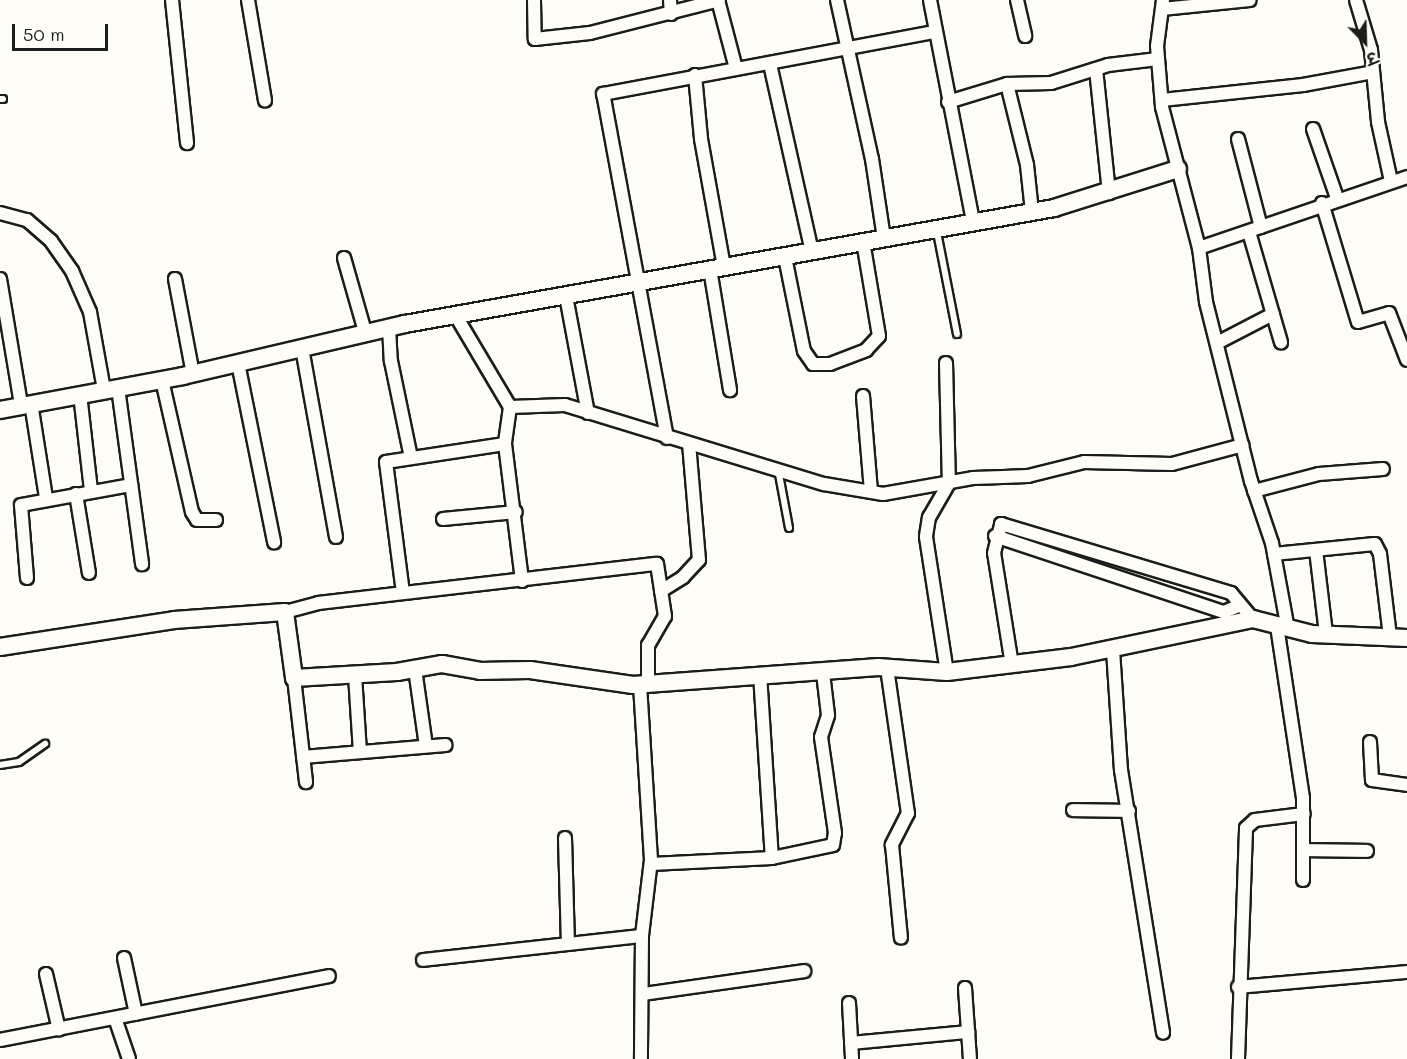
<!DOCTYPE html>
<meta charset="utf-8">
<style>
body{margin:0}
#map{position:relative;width:1407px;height:1059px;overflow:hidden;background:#fdfcf7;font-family:Mali,"Playpen Sans Deva",sans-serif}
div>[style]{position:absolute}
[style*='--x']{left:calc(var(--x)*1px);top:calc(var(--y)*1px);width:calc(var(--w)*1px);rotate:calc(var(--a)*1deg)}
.roads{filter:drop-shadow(2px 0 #1c1c1c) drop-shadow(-2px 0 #1c1c1c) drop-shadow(0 2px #1c1c1c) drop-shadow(0 -2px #1c1c1c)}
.service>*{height:6px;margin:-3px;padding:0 3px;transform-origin:3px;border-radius:3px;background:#fdfcf7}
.minor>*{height:12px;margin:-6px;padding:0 6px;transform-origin:6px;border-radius:6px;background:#fdfcf7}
.tertiary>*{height:16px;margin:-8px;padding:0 8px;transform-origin:8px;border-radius:8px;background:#fdfcf7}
span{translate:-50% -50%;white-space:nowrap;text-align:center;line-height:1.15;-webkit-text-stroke:6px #fdfcf7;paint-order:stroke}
.north{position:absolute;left:1335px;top:12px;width:60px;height:60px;-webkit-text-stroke:4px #fdfcf7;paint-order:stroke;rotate:157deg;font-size:16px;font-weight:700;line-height:24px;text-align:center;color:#1c1c1c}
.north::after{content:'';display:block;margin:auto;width:21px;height:27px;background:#1c1c1c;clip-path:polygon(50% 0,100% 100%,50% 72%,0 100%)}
.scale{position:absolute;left:12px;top:24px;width:96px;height:27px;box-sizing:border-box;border:3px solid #1c1c1c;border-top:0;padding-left:8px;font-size:18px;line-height:21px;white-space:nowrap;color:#1c1c1c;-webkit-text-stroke:4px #fdfcf7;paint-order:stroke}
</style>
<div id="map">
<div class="roads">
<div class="service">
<i style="--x:0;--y:99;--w:3;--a:0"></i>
<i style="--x:937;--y:232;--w:104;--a:78.9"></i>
<i style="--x:778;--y:469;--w:60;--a:79.4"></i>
<i style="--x:0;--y:765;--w:19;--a:-9"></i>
<i style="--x:19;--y:762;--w:32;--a:-35"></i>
</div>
<div class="minor">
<i style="--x:172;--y:0;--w:144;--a:84"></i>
<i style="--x:248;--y:0;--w:102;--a:80.4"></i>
<i style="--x:534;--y:0;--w:39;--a:89"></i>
<i style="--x:535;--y:39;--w:55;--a:-6.2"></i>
<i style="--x:590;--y:33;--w:133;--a:-14.3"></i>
<i style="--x:670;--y:0;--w:14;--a:86"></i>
<i style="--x:837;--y:0;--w:163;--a:77.6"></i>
<i style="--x:872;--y:159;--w:80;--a:81.4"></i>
<i style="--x:930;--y:0;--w:226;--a:79"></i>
<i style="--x:1017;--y:0;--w:37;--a:77"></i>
<i style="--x:1163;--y:0;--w:46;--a:97.4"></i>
<i style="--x:1157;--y:46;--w:61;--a:85.3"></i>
<i style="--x:1162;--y:107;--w:146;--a:75.3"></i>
<i style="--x:1199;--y:248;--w:54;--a:82.6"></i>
<i style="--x:1206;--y:302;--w:185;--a:75.9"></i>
<i style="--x:1251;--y:481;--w:65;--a:71.3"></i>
<i style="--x:1272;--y:543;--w:87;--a:79.5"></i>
<i style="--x:1356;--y:0;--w:52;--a:73.3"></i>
<i style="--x:1371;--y:50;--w:72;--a:84.4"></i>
<i style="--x:1378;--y:122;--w:60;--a:77.6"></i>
<i style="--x:719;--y:4;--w:67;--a:75.3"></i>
<i style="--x:1162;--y:9;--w:88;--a:-5.8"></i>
<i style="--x:770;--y:64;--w:193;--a:77.4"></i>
<i style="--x:1096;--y:69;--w:125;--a:84"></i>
<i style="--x:695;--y:75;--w:64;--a:84.6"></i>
<i style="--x:701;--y:139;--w:130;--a:79.8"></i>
<i style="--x:1007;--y:84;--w:83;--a:76.1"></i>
<i style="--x:1027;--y:165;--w:47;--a:83.9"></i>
<i style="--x:1162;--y:100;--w:142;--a:-6.1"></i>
<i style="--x:1303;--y:85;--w:71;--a:-10.5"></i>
<i style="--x:948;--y:102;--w:62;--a:-17"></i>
<i style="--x:1007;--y:84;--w:44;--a:-1.3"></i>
<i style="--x:1051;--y:83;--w:60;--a:-17.5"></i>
<i style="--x:1108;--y:65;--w:50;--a:-6.8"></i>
<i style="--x:1313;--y:129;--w:73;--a:70.8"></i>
<i style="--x:1238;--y:139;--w:91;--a:75.4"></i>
<i style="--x:1322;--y:203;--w:124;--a:73.2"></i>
<i style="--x:1358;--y:322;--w:32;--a:-16"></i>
<i style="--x:1389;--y:313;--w:50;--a:69"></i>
<i style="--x:0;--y:213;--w:28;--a:15"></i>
<i style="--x:27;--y:220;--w:32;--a:41"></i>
<i style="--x:51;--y:241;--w:37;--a:55"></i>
<i style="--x:72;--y:271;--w:45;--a:66.3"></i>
<i style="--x:90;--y:312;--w:79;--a:79.8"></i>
<i style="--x:1249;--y:232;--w:115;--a:73.8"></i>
<i style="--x:1199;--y:248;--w:220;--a:-18.8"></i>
<i style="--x:785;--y:257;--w:96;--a:78.6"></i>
<i style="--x:804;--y:351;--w:16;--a:55"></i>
<i style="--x:813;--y:364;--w:17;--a:0"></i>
<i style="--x:830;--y:364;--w:39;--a:-21"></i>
<i style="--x:866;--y:350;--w:19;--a:-47"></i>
<i style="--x:879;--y:336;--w:96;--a:-99.6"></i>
<i style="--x:344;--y:258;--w:80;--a:74.1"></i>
<i style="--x:710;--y:269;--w:123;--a:80.6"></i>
<i style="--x:0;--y:279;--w:128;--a:80.5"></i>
<i style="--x:175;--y:279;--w:97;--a:79.3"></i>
<i style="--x:566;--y:296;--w:119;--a:79.4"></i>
<i style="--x:456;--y:316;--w:106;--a:59.3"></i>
<i style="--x:510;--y:407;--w:55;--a:-2.1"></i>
<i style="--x:565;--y:405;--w:271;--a:17"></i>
<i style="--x:824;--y:484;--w:60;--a:9.6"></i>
<i style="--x:883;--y:494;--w:91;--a:-10.1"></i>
<i style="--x:973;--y:478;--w:55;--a:-2.1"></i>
<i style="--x:1028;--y:476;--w:58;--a:-14"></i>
<i style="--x:1084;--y:462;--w:88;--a:1.3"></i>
<i style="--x:1172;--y:464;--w:73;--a:-15"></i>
<i style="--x:389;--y:327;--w:34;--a:87"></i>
<i style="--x:391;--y:361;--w:99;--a:78.3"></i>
<i style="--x:1217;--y:343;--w:63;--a:-27.4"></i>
<i style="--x:302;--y:348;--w:192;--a:79.8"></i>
<i style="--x:238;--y:363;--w:183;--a:78.6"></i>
<i style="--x:946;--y:363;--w:120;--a:88.6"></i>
<i style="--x:949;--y:483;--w:39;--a:120"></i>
<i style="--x:929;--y:517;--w:20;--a:99"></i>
<i style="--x:926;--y:537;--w:137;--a:81.2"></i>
<i style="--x:162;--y:380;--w:135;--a:77.2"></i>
<i style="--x:192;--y:512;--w:9;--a:58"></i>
<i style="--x:197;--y:520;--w:19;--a:0"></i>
<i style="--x:118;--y:388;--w:178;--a:82.2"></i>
<i style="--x:80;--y:394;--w:98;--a:83.5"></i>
<i style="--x:863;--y:396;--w:96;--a:85.2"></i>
<i style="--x:31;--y:403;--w:96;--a:81"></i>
<i style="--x:510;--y:407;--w:37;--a:98"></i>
<i style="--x:505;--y:444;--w:138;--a:82.9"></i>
<i style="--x:667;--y:438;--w:350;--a:-100.5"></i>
<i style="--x:603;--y:94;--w:338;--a:-10.6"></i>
<i style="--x:1254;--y:491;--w:67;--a:-14.7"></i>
<i style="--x:1319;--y:474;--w:64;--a:-4.5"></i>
<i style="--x:76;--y:494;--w:80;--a:80.7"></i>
<i style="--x:443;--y:519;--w:73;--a:-5.5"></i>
<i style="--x:995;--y:536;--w:241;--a:18.4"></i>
<i style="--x:1224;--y:612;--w:15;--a:-23"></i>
<i style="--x:1316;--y:550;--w:85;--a:83.2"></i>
<i style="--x:1274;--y:554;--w:101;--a:-5.7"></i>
<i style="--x:1375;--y:544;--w:11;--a:63"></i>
<i style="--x:1380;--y:554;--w:84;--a:83.1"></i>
<i style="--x:27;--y:578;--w:73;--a:-94.7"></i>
<i style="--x:21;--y:505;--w:112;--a:-10.3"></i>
<i style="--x:661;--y:591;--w:26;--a:-32"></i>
<i style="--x:683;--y:577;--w:23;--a:-47"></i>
<i style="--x:699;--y:560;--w:117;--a:-94.9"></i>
<i style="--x:403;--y:593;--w:132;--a:-97.4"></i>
<i style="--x:386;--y:462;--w:120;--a:-8.6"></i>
<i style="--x:285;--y:612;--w:34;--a:-15"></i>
<i style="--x:318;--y:603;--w:341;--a:-6.6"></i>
<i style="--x:657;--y:564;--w:53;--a:81.3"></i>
<i style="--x:665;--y:616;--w:34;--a:120"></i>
<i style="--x:648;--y:645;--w:39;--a:90"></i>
<i style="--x:1277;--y:626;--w:174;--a:81.4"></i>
<i style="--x:1303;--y:798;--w:82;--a:90"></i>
<i style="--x:1113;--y:650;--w:120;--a:86.2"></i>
<i style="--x:1121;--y:770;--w:266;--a:80.9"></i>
<i style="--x:1012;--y:665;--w:113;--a:-99.1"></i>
<i style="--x:994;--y:553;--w:30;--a:-76"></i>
<i style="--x:1001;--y:524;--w:240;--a:16.7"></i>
<i style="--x:1231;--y:593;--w:34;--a:50"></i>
<i style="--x:887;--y:668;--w:147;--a:81.8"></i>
<i style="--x:908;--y:813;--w:36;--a:117"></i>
<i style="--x:892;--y:845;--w:93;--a:84.5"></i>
<i style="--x:415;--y:669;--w:78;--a:81.9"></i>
<i style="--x:760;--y:674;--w:184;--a:86.3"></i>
<i style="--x:355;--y:675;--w:77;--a:86.3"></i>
<i style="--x:294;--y:678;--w:105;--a:83.4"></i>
<i style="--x:640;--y:685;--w:175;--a:86.4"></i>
<i style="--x:651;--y:860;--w:77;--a:96.8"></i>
<i style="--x:642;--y:936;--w:123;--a:90.5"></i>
<i style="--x:1370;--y:742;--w:38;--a:87"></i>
<i style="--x:1372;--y:780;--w:35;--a:8"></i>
<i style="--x:303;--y:757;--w:143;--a:-4.8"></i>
<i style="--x:1073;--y:810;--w:56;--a:1"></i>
<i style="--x:565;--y:838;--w:106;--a:88.4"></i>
<i style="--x:1306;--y:850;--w:61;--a:0.9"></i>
<i style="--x:651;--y:864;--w:121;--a:-2.8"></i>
<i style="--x:772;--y:858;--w:62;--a:-12"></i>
<i style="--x:833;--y:845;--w:12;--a:-81"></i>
<i style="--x:835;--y:833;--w:97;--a:-98.3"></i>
<i style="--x:821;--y:737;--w:23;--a:-72"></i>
<i style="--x:828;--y:715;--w:42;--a:-96.8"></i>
<i style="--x:124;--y:958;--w:57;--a:77.9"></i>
<i style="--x:423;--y:960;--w:220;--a:-6.3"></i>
<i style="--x:46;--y:974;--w:57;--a:76.9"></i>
<i style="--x:1238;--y:987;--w:170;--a:-5.1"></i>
<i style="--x:965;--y:988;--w:71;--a:86"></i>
<i style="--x:643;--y:994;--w:163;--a:-8.1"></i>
<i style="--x:849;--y:1003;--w:56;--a:86.9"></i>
<i style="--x:115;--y:1018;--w:43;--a:71.1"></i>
<i style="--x:0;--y:1040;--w:335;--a:-11"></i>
<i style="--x:851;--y:1043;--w:118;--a:-5.4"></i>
<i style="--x:1238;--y:1059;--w:231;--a:-88"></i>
<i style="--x:1246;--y:828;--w:12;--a:-42"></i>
<i style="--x:1255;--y:820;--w:49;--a:-7"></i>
</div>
<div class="tertiary">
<i style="--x:0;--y:410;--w:186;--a:-10.5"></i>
<i style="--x:183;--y:376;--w:228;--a:-13.2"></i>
<i style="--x:405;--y:324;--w:659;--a:-10.13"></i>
<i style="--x:1054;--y:208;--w:130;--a:-17.5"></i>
<i style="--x:0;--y:647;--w:176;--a:-8.8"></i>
<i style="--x:174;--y:620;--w:111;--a:-4.1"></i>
<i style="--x:285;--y:612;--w:67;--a:82.2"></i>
<i style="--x:294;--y:678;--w:103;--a:-3.3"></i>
<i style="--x:397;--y:672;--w:46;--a:-10.1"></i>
<i style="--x:442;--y:664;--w:39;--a:10"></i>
<i style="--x:480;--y:671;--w:50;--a:-1.1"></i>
<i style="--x:530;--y:670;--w:104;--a:8.3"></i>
<i style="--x:633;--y:685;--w:246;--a:-4.2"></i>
<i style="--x:878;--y:667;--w:69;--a:4.1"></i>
<i style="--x:947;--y:672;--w:125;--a:-6.9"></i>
<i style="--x:1071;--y:657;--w:186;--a:-11.8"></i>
<i style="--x:1253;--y:619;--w:61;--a:14.3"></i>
<i style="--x:1312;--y:634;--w:95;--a:2.4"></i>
</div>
</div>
<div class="north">उ</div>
<div class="scale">50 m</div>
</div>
